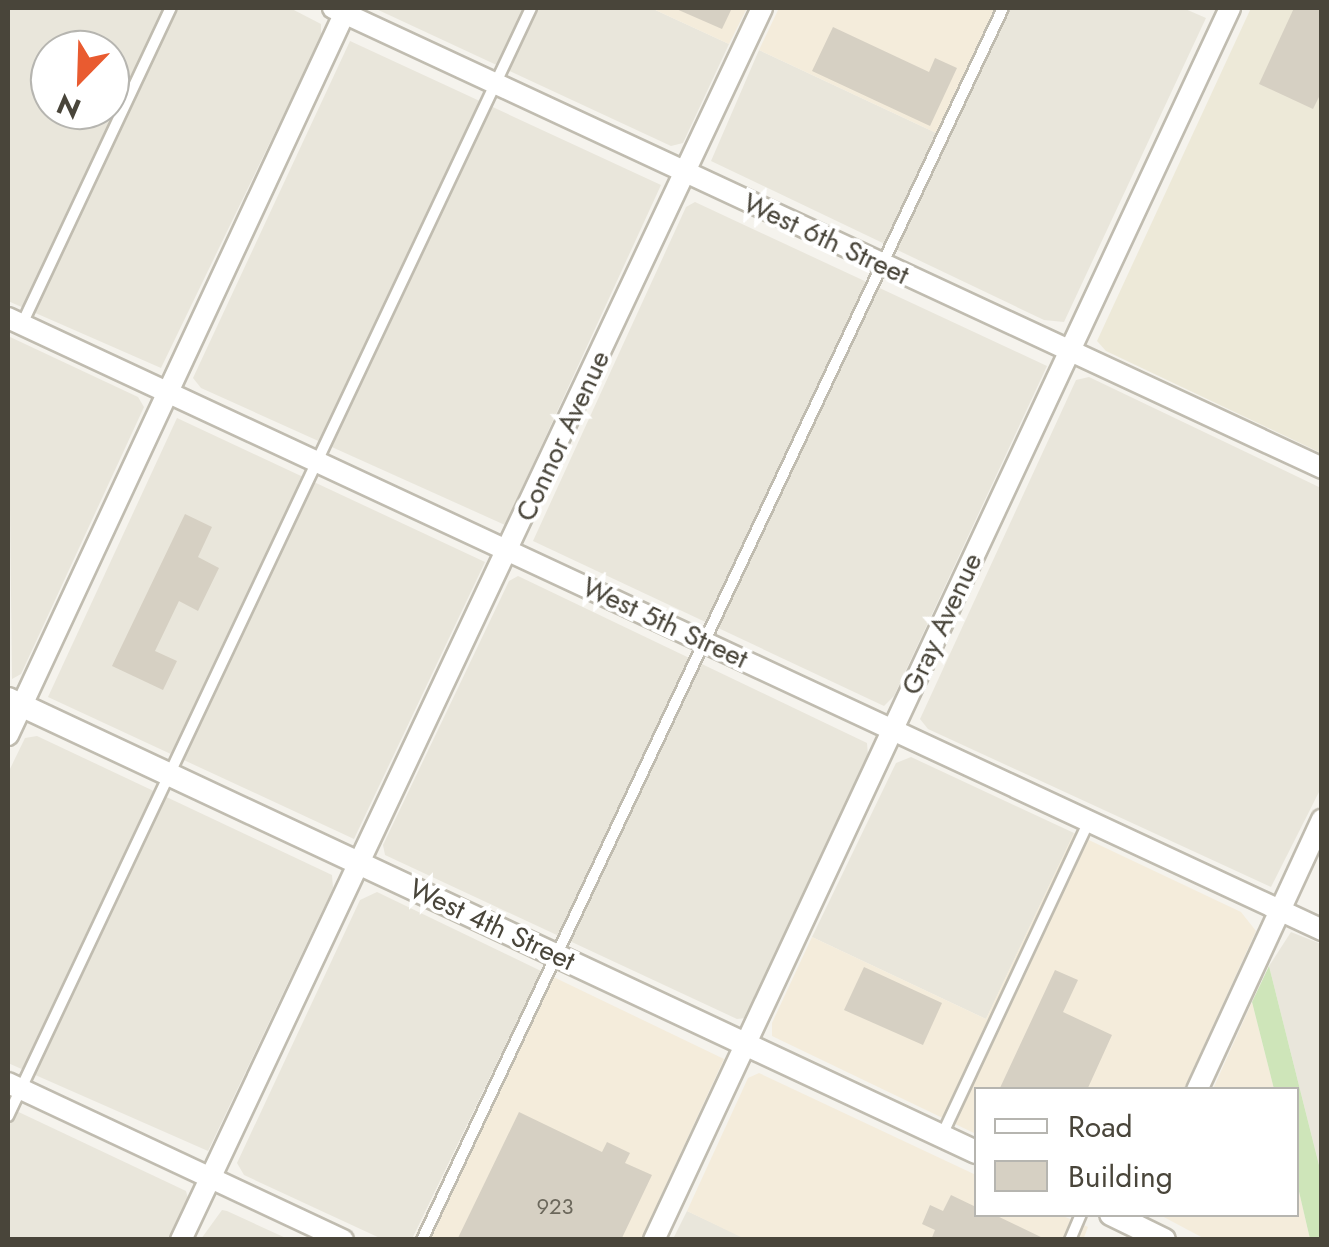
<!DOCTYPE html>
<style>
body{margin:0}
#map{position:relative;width:1329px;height:1247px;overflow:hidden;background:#f5f3ed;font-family:Jost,sans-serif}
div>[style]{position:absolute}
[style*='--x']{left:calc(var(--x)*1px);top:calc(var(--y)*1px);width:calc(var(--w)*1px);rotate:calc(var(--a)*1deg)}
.residential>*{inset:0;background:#e9e6db}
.commercial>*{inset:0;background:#f4ecdb}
.education>*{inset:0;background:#ede9d8}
.green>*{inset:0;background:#cee5b9}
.building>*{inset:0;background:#d6d0c3}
.roads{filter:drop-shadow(2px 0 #c0bcb0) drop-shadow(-2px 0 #c0bcb0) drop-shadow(0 2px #c0bcb0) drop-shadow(0 -2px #c0bcb0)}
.service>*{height:10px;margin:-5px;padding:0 5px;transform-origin:5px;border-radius:5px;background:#fff}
.minor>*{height:20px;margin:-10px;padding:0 10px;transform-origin:10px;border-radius:10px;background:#fff}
.tertiary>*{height:22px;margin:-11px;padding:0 11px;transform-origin:11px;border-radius:11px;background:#fff}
span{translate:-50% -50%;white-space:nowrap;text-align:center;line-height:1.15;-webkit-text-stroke:8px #fff;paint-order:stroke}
.number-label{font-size:22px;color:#6c685c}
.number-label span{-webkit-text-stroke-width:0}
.street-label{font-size:28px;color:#49453a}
.frame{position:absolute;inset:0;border:10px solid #49453a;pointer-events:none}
.legend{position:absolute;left:974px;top:1087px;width:325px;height:130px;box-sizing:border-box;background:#fff;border:2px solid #b6b5b0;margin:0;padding:12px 18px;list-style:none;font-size:30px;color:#49453a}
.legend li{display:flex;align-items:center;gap:20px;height:50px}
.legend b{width:50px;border:2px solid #b6b5b0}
.north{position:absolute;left:30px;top:30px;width:100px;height:100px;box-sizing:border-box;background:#fff;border:2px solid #b6b5b0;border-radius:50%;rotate:203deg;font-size:28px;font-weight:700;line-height:40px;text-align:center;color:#49453a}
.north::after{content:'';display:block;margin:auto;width:35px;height:45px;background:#e95b30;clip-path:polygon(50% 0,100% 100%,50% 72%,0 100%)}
</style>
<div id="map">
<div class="residential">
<i style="clip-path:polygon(evenodd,10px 8px,290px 8px,321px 24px,321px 37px,161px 368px,8px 301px,10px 8px,50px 50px,110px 50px,110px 110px,50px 110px,50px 50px)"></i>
<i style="clip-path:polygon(374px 8px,651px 8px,729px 44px,683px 143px,671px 146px)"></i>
<i style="clip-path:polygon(1010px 8px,1183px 8px,1206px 18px,1064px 322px,1044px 320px,711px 161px,759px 50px,949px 139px)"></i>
<i style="clip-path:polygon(350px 41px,661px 185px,505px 525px,201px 388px,193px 378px)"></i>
<i style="clip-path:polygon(695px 202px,1047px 366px,894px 696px,884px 706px,533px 541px,686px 207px)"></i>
<i style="clip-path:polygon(8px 336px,138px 397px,144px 407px,21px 674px,12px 679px)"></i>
<i style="clip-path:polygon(1089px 377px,1321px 488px,1321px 788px,1271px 887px,928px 729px,920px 719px,1076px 380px)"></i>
<i style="clip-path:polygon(177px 418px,485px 562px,354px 839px,48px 697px)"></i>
<i style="clip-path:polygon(518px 576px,867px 743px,868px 755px,746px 1018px,737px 1019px,385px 855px,383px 845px,509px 581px)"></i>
<i style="clip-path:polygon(37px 736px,332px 875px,333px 888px,208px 1151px,8px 1063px,8px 773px,25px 738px)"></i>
<i style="clip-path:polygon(911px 757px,1074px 833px,986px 1019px,812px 937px,896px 763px)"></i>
<i style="clip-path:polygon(377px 892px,541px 971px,412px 1239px,382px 1239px,244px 1175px,237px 1163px,360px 900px)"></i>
<i style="clip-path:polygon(1291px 932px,1321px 944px,1321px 1173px,1269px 966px)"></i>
<i style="clip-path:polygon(8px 1107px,186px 1191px,189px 1202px,171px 1239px,8px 1240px)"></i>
<i style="clip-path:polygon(222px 1210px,227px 1211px,288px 1239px,201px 1239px)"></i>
<i style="clip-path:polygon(687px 1211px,747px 1239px,673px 1239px)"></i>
</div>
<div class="commercial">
<i style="clip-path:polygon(651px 8px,747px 8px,729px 44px)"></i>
<i style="clip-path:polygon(779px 8px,1010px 8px,949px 139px,759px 50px)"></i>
<i style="clip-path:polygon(1074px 833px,1241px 912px,1256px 931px,1184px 1089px,976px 1090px,976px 1134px,772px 1036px,772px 1023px,812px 937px,986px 1019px)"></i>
<i style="clip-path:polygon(541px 971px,724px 1059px,641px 1239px,413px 1240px)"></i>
<i style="clip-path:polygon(1252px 1002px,1274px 1089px,1213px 1089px)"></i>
<i style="clip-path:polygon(759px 1073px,976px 1175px,976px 1214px,1061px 1215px,1088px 1227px,1083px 1240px,747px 1240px,687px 1211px,748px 1078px)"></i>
<i style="clip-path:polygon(1297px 1183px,1310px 1239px,1205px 1239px,1160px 1215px,1296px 1214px)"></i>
</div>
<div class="education">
<i style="clip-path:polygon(1251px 8px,1321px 8px,1321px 453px,1106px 351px,1097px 341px)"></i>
</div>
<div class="green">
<i style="clip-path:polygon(1269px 966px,1321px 1173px,1321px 1239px,1310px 1239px,1297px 1183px,1296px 1090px,1274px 1089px,1252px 1002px)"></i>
</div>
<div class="building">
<i style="clip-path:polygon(674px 8px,732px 8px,722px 29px)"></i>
<i style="clip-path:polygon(1294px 8px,1322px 8px,1322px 91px,1313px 109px,1259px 84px)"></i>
<i style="clip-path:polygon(833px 27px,929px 72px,935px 58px,957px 68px,930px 126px,812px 71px)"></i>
<i style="clip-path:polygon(185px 514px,212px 527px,198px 557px,219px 568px,198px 611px,179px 601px,155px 651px,177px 661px,163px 690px,112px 666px)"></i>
<i style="clip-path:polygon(864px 967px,942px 1003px,923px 1045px,844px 1010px)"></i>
<i style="clip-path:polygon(1055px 970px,1078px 980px,1063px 1012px,1112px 1035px,1087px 1090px,999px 1090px)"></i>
<i style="clip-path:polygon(519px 1112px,602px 1152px,607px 1142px,630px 1153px,625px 1163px,652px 1175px,621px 1240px,457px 1240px)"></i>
<i style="clip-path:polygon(951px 1195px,976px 1207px,976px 1214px,993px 1214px,1047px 1240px,931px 1240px,935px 1230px,922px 1224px,930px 1205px,943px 1211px)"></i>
</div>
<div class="roads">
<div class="service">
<i style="--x:22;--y:324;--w:349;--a:-64.8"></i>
<i style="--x:8;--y:1116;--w:1225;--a:-64.73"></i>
<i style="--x:942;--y:1135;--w:347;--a:-64.9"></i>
<i style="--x:422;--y:1240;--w:1362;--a:-64.75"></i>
<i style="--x:1070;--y:1240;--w:28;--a:-67"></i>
</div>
<div class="minor">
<i style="--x:333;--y:8;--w:1091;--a:24.94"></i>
<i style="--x:8;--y:318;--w:1450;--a:24.97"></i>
<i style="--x:8;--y:735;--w:802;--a:-65"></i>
<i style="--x:8;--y:1083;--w:370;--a:25.1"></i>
<i style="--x:1197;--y:1090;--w:298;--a:-65.2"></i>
<i style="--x:181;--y:1240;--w:1362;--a:-64.75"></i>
<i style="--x:654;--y:1240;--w:1360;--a:-64.94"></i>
</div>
<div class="tertiary">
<i style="--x:8;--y:699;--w:1069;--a:25.08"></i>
<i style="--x:1111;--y:1214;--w:59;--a:26.1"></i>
</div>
</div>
<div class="number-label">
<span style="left:555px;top:1207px">923</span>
</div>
<div class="street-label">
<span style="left:826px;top:239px;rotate:25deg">West 6th Street</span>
<span style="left:563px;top:436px;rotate:-65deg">Connor Avenue</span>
<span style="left:665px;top:623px;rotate:25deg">West 5th Street</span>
<span style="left:942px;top:624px;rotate:-65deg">Gray Avenue</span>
<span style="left:492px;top:925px;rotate:25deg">West 4th Street</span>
</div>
<div class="frame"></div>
<ul class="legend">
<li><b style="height:12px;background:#fff"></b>Road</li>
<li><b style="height:28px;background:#d6d0c3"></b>Building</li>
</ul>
<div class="north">N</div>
</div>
